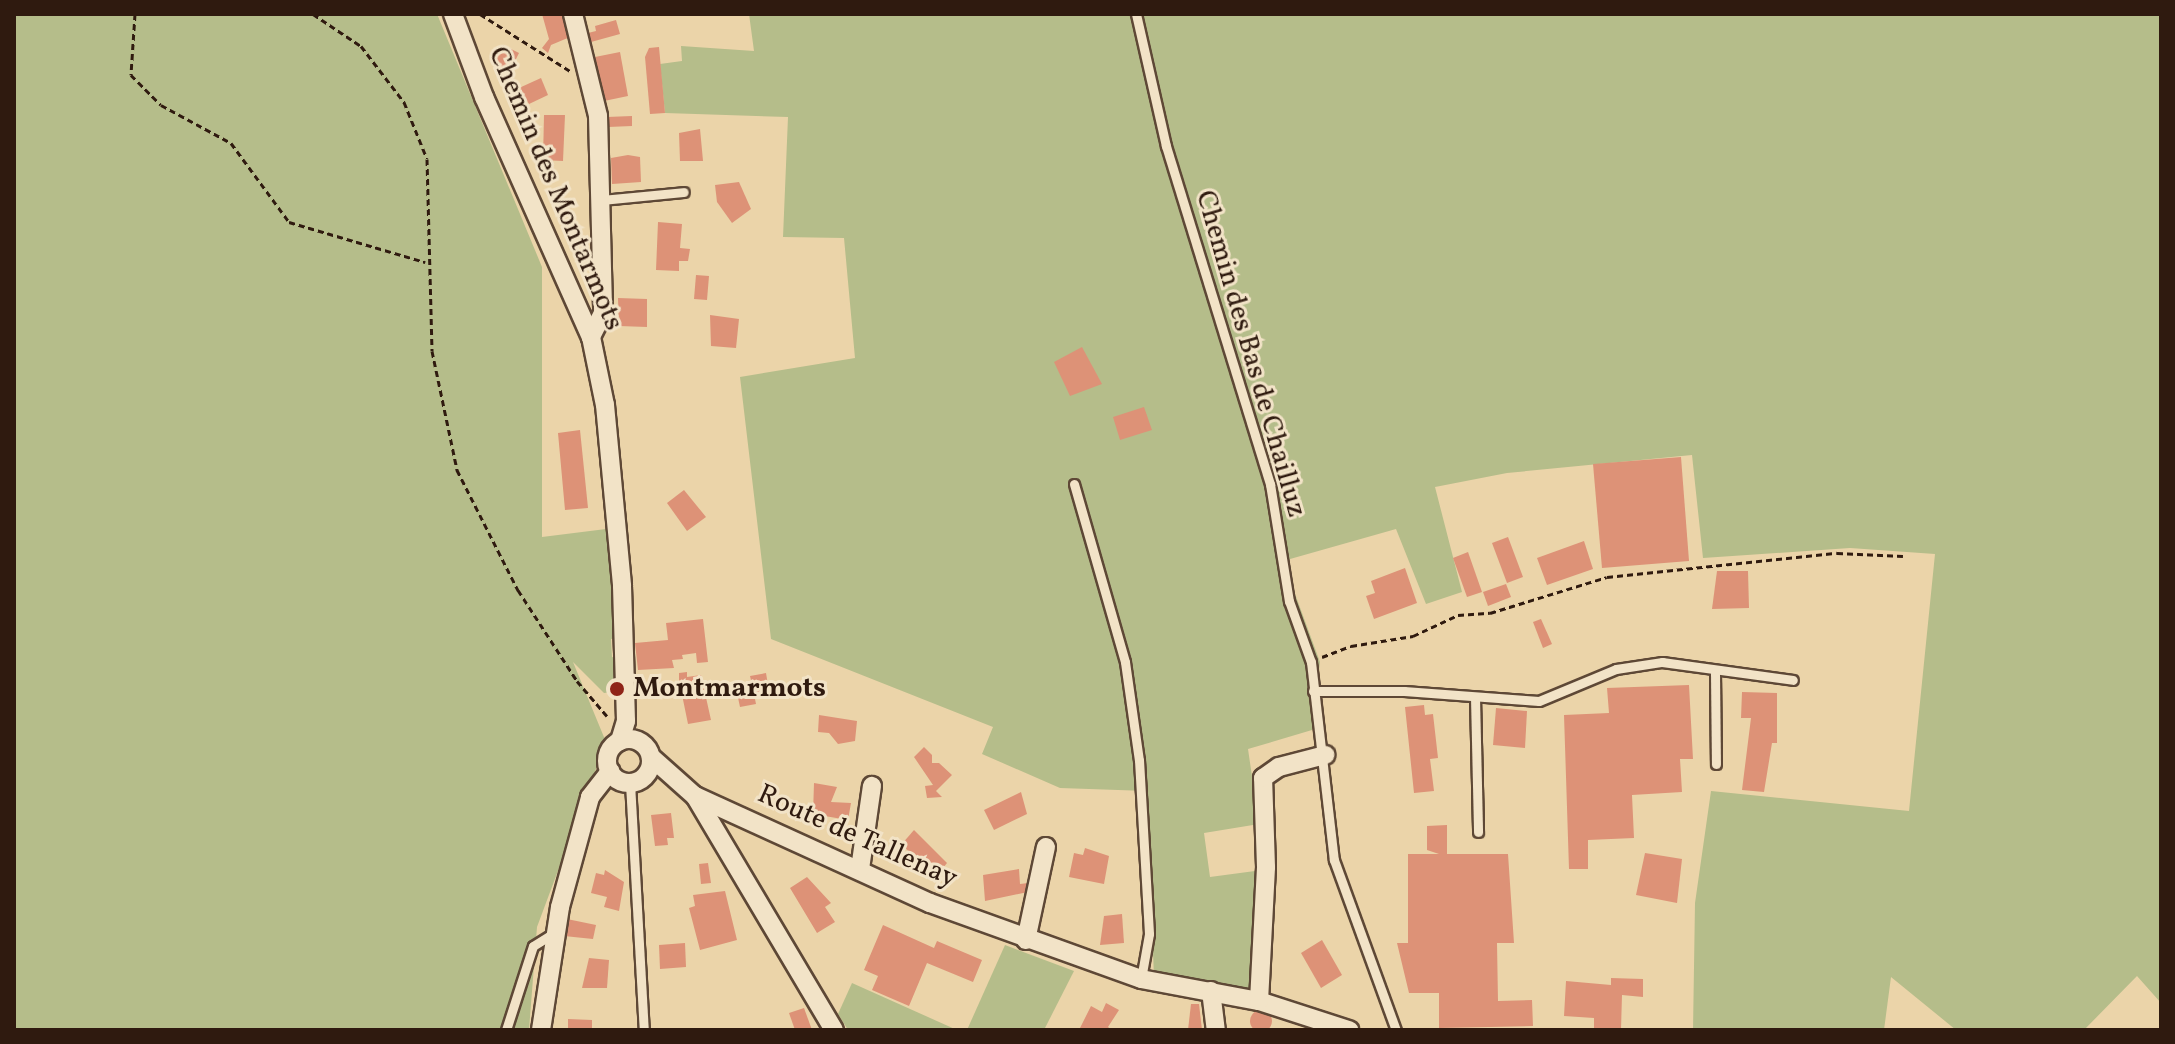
<!DOCTYPE html>
<style>
body{margin:0}
#map{position:relative;width:2175px;height:1044px;overflow:hidden;background:#ebd4a9;font-family:Vollkorn,serif}
div>[style]{position:absolute}
[style*='--x']{left:calc(var(--x)*1px);top:calc(var(--y)*1px);width:calc(var(--w)*1px);rotate:calc(var(--a)*1deg)}
.green>*{inset:0;background:#b5bd8a}
.building>*{inset:0;background:#dd9277}
.round{border-radius:50%}
.path>*{height:3px;margin-top:-1.5px;transform-origin:0;background:repeating-linear-gradient(90deg,#2f1a0f 0 6px,transparent 0 10px)}
.roads{filter:drop-shadow(2px 0 #5e4836) drop-shadow(-2px 0 #5e4836) drop-shadow(0 2px #5e4836) drop-shadow(0 -2px #5e4836)}
.lane>*{height:9px;margin:-4.5px;padding:0 4.5px;transform-origin:4.5px;border-radius:4.5px;background:#f2e3c7}
.street>*{height:18px;margin:-9px;padding:0 9px;transform-origin:9px;border-radius:9px;background:#f2e3c7}
.street>.ring{margin:-9px;padding:0;box-sizing:content-box;background:none;border:18px solid #f2e3c7;border-radius:50%}
.dots>*{width:22px;height:22px;translate:-50% -50%;box-sizing:border-box;border:4px solid #f2e3c7;border-radius:50%}
span{translate:-50% -50%;white-space:nowrap;text-align:center;line-height:1.15;-webkit-text-stroke:6px #f2e3c7;paint-order:stroke}
.street-label{font-size:28px;color:#2f1a0f}
.poi-label{font-size:28px;color:#2f1a0f;font-weight:700}
.left{translate:0 -50%;text-align:left}
.frame{position:absolute;inset:0;border:16px solid #2f1a0f;pointer-events:none}
</style>
<div id="map">
<div class="green">
<i style="clip-path:polygon(14px 14px,437px 14px,542px 267px,542px 537px,606px 529px,610px 541px,616px 638px,611px 639px,612px 657px,616px 658px,619px 691px,604px 693px,573px 662px,606px 742px,537px 927px,529px 1030px,14px 1030px)"></i>
<i style="clip-path:polygon(749px 14px,2161px 14px,2161px 1003px,2137px 976px,2084px 1030px,1956px 1030px,1891px 977px,1884px 1030px,1693px 1030px,1695px 903px,1711px 791px,1909px 811px,1935px 554px,1850px 548px,1703px 558px,1692px 455px,1507px 473px,1435px 487px,1462px 592px,1426px 604px,1396px 529px,1283px 561px,1320px 662px,1312px 730px,1248px 749px,1259px 824px,1204px 833px,1210px 877px,1255px 871px,1252px 989px,1154px 978px,1147px 791px,1060px 788px,982px 754px,993px 727px,771px 639px,740px 377px,855px 358px,844px 238px,783px 237px,788px 117px,665px 113px,660px 64px,682px 61px,681px 46px,754px 51px)"></i>
<i style="clip-path:polygon(1005px 945px,1074px 971px,1044px 1030px,967px 1030px)"></i>
<i style="clip-path:polygon(852px 983px,957px 1030px,848px 1030px,838px 1014px)"></i>
</div>
<div class="building">
<i style="clip-path:polygon(542px 14px,563px 14px,570px 37px,551px 45px,548px 53px,542px 48px,549px 39px)"></i>
<i style="clip-path:polygon(616px 20px,620px 34px,591px 42px,588px 33px,596px 31px,595px 26px)"></i>
<i style="clip-path:polygon(503px 45px,519px 53px,508px 75px,493px 64px)"></i>
<i style="clip-path:polygon(659px 47px,665px 113px,650px 114px,645px 57px,649px 48px)"></i>
<i style="clip-path:polygon(620px 52px,628px 96px,604px 101px,595px 57px)"></i>
<i style="clip-path:polygon(541px 78px,548px 95px,529px 104px,519px 88px)"></i>
<i style="clip-path:polygon(544px 115px,565px 115px,563px 161px,543px 160px)"></i>
<i style="clip-path:polygon(632px 116px,632px 126px,608px 127px,607px 117px)"></i>
<i style="clip-path:polygon(700px 129px,703px 161px,680px 161px,679px 133px)"></i>
<i style="clip-path:polygon(628px 155px,640px 157px,641px 182px,612px 184px,611px 158px)"></i>
<i style="clip-path:polygon(739px 182px,751px 209px,732px 223px,717px 202px,715px 185px)"></i>
<i style="clip-path:polygon(658px 222px,682px 224px,680px 248px,690px 249px,688px 261px,679px 261px,679px 271px,656px 270px)"></i>
<i style="clip-path:polygon(696px 275px,709px 276px,707px 300px,694px 299px)"></i>
<i style="clip-path:polygon(618px 298px,647px 299px,647px 327px,619px 326px)"></i>
<i style="clip-path:polygon(710px 315px,739px 319px,736px 348px,711px 346px)"></i>
<i style="clip-path:polygon(1082px 347px,1102px 384px,1070px 396px,1054px 362px)"></i>
<i style="clip-path:polygon(1144px 407px,1152px 430px,1120px 440px,1113px 417px)"></i>
<i style="clip-path:polygon(580px 430px,588px 508px,565px 510px,558px 433px)"></i>
<i style="clip-path:polygon(1681px 457px,1689px 561px,1602px 568px,1593px 464px)"></i>
<i style="clip-path:polygon(684px 490px,706px 517px,687px 531px,667px 503px)"></i>
<i style="clip-path:polygon(1508px 537px,1523px 577px,1507px 583px,1492px 543px)"></i>
<i style="clip-path:polygon(1584px 541px,1593px 569px,1547px 585px,1537px 558px)"></i>
<i style="clip-path:polygon(1468px 552px,1482px 592px,1467px 597px,1453px 558px)"></i>
<i style="clip-path:polygon(1405px 568px,1417px 603px,1374px 619px,1366px 596px,1375px 593px,1371px 581px)"></i>
<i style="clip-path:polygon(1717px 571px,1748px 571px,1749px 608px,1712px 609px)"></i>
<i style="clip-path:polygon(1506px 584px,1511px 597px,1488px 606px,1483px 592px)"></i>
<i style="clip-path:polygon(703px 619px,708px 662px,697px 663px,696px 653px,682px 655px,683px 659px,672px 660px,674px 668px,638px 670px,635px 643px,668px 640px,666px 623px)"></i>
<i style="clip-path:polygon(1541px 619px,1552px 644px,1543px 648px,1533px 622px)"></i>
<i style="clip-path:polygon(687px 672px,687px 677px,701px 675px,711px 720px,688px 724px,679px 680px,679px 673px)"></i>
<i style="clip-path:polygon(766px 673px,769px 691px,754px 694px,756px 704px,740px 707px,737px 693px,753px 689px,750px 676px)"></i>
<i style="clip-path:polygon(1689px 685px,1693px 759px,1680px 759px,1682px 792px,1632px 795px,1634px 838px,1588px 840px,1588px 869px,1569px 869px,1564px 715px,1609px 713px,1607px 688px)"></i>
<i style="clip-path:polygon(1742px 692px,1777px 693px,1777px 743px,1772px 743px,1764px 792px,1742px 790px,1751px 718px,1741px 718px)"></i>
<i style="clip-path:polygon(1424px 705px,1425px 715px,1433px 714px,1438px 758px,1430px 759px,1434px 791px,1414px 793px,1405px 707px)"></i>
<i style="clip-path:polygon(1496px 708px,1527px 711px,1525px 748px,1493px 745px)"></i>
<i style="clip-path:polygon(819px 715px,857px 721px,855px 741px,838px 744px,829px 733px,818px 732px)"></i>
<i style="clip-path:polygon(924px 747px,932px 755px,932px 763px,939px 763px,952px 775px,936px 791px,942px 797px,927px 798px,925px 786px,933px 785px,914px 757px)"></i>
<i style="clip-path:polygon(814px 783px,837px 787px,831px 802px,851px 803px,848px 820px,813px 814px)"></i>
<i style="clip-path:polygon(1021px 792px,1027px 814px,994px 830px,984px 810px)"></i>
<i style="clip-path:polygon(671px 813px,674px 838px,667px 838px,668px 845px,655px 846px,651px 815px)"></i>
<i style="clip-path:polygon(1447px 825px,1447px 854px,1508px 854px,1514px 943px,1497px 943px,1498px 1001px,1532px 1000px,1533px 1026px,1439px 1028px,1439px 993px,1409px 993px,1397px 943px,1408px 943px,1408px 854px,1439px 854px,1427px 850px,1427px 826px)"></i>
<i style="clip-path:polygon(914px 830px,947px 863px,938px 874px,901px 845px)"></i>
<i style="clip-path:polygon(1085px 848px,1109px 856px,1104px 884px,1069px 877px,1074px 853px,1083px 855px)"></i>
<i style="clip-path:polygon(1645px 853px,1682px 859px,1677px 903px,1636px 895px)"></i>
<i style="clip-path:polygon(708px 863px,711px 883px,701px 884px,699px 864px)"></i>
<i style="clip-path:polygon(1019px 869px,1020px 884px,1028px 883px,1028px 892px,985px 901px,983px 875px)"></i>
<i style="clip-path:polygon(605px 870px,624px 882px,619px 911px,604px 907px,607px 897px,591px 893px,596px 873px,604px 875px)"></i>
<i style="clip-path:polygon(807px 877px,831px 903px,825px 907px,835px 922px,817px 933px,790px 888px)"></i>
<i style="clip-path:polygon(725px 891px,737px 940px,700px 950px,689px 908px,695px 906px,693px 895px)"></i>
<i style="clip-path:polygon(1122px 914px,1124px 943px,1100px 945px,1104px 916px)"></i>
<i style="clip-path:polygon(567px 919px,596px 925px,593px 939px,564px 936px)"></i>
<i style="clip-path:polygon(883px 925px,934px 948px,937px 941px,982px 960px,973px 982px,927px 963px,909px 1006px,872px 990px,878px 976px,864px 970px)"></i>
<i style="clip-path:polygon(1322px 940px,1342px 975px,1321px 988px,1301px 953px)"></i>
<i style="clip-path:polygon(685px 943px,686px 967px,660px 969px,659px 945px)"></i>
<i style="clip-path:polygon(589px 958px,609px 960px,607px 988px,582px 988px)"></i>
<i style="clip-path:polygon(1611px 978px,1643px 979px,1643px 997px,1622px 995px,1621px 1030px,1594px 1030px,1594px 1018px,1564px 1016px,1566px 981px,1611px 985px)"></i>
<i style="clip-path:polygon(1106px 1003px,1119px 1010px,1108px 1027px,1112px 1030px,1079px 1030px,1091px 1006px,1102px 1012px)"></i>
<i style="clip-path:polygon(1191px 1004px,1199px 1004px,1202px 1030px,1188px 1030px)"></i>
<i style="clip-path:polygon(804px 1008px,812px 1030px,795px 1030px,789px 1013px)"></i>
<i class="round" style="left:1250px;top:1010px;width:22px;height:22px"></i>
<i style="clip-path:polygon(568px 1019px,592px 1020px,592px 1030px,568px 1030px)"></i>
</div>
<div class="path">
<i style="--x:135;--y:14;--w:61;--a:93.8"></i>
<i style="--x:131;--y:75;--w:42;--a:45"></i>
<i style="--x:161;--y:105;--w:80;--a:28.5"></i>
<i style="--x:231;--y:143;--w:98;--a:53.7"></i>
<i style="--x:289;--y:222;--w:142;--a:16.4"></i>
<i style="--x:313;--y:14;--w:58;--a:33.7"></i>
<i style="--x:361;--y:46;--w:71;--a:52.5"></i>
<i style="--x:404;--y:102;--w:61;--a:68"></i>
<i style="--x:427;--y:159;--w:192;--a:88.5"></i>
<i style="--x:432;--y:351;--w:122;--a:78.1"></i>
<i style="--x:457;--y:470;--w:135;--a:63.1"></i>
<i style="--x:518;--y:590;--w:108;--a:57"></i>
<i style="--x:577;--y:681;--w:46;--a:49.4"></i>
<i style="--x:480;--y:14;--w:107;--a:32.3"></i>
<i style="--x:1322;--y:657;--w:31;--a:-21"></i>
<i style="--x:1351;--y:646;--w:63;--a:-9.2"></i>
<i style="--x:1413;--y:636;--w:50;--a:-25"></i>
<i style="--x:1458;--y:615;--w:32;--a:-4"></i>
<i style="--x:1490;--y:613;--w:122;--a:-17.1"></i>
<i style="--x:1607;--y:577;--w:231;--a:-6"></i>
<i style="--x:1837;--y:553;--w:66;--a:2.6"></i>
</div>
<div class="roads">
<div class="lane">
<i style="--x:1136;--y:14;--w:135;--a:77.2"></i>
<i style="--x:1166;--y:146;--w:354;--a:72.9"></i>
<i style="--x:1270;--y:484;--w:119;--a:80.8"></i>
<i style="--x:1289;--y:601;--w:65;--a:70.2"></i>
<i style="--x:1311;--y:662;--w:199;--a:83.4"></i>
<i style="--x:1334;--y:860;--w:181;--a:70"></i>
<i style="--x:601;--y:200;--w:83;--a:-5.5"></i>
<i style="--x:1074;--y:484;--w:185;--a:74"></i>
<i style="--x:1125;--y:662;--w:99;--a:81.9"></i>
<i style="--x:1139;--y:760;--w:174;--a:86.7"></i>
<i style="--x:1149;--y:934;--w:46;--a:100.1"></i>
<i style="--x:1715;--y:673;--w:91;--a:89.4"></i>
<i style="--x:1313;--y:691;--w:91;--a:0"></i>
<i style="--x:1404;--y:691;--w:135;--a:4.2"></i>
<i style="--x:1539;--y:701;--w:83;--a:-22.6"></i>
<i style="--x:1616;--y:669;--w:47;--a:-8.7"></i>
<i style="--x:1662;--y:662;--w:132;--a:7.8"></i>
<i style="--x:1475;--y:697;--w:135;--a:88.7"></i>
<i style="--x:630;--y:783;--w:247;--a:86.8"></i>
<i style="--x:506;--y:1030;--w:88;--a:-72.2"></i>
<i style="--x:533;--y:946;--w:25;--a:-32"></i>
</div>
<div class="street">
<i style="--x:453;--y:14;--w:89;--a:69.5"></i>
<i style="--x:484;--y:97;--w:263;--a:66"></i>
<i style="--x:591;--y:337;--w:69;--a:78.4"></i>
<i style="--x:605;--y:405;--w:182;--a:84.6"></i>
<i style="--x:622;--y:586;--w:135;--a:88.3"></i>
<i style="--x:626;--y:721;--w:21;--a:107"></i>
<i style="--x:573;--y:14;--w:105;--a:76.2"></i>
<i style="--x:598;--y:116;--w:197;--a:88.5"></i>
<i style="--x:603;--y:313;--w:27;--a:117"></i>
<i class="ring" style="left:607px;top:739px;width:26px;height:26px"></i>
<i style="--x:651;--y:757;--w:59;--a:41.6"></i>
<i style="--x:695;--y:796;--w:258;--a:24.5"></i>
<i style="--x:930;--y:903;--w:224;--a:19.8"></i>
<i style="--x:1141;--y:979;--w:120;--a:10.6"></i>
<i style="--x:1259;--y:1001;--w:95;--a:17.9"></i>
<i style="--x:695;--y:796;--w:272;--a:59.3"></i>
<i style="--x:860;--y:869;--w:84;--a:-81.8"></i>
<i style="--x:1026;--y:940;--w:95;--a:-77.9"></i>
<i style="--x:1211;--y:991;--w:39;--a:83"></i>
<i style="--x:1259;--y:1001;--w:134;--a:-87"></i>
<i style="--x:1266;--y:867;--w:89;--a:-91.9"></i>
<i style="--x:1263;--y:778;--w:19;--a:-35"></i>
<i style="--x:1279;--y:767;--w:48;--a:-14.6"></i>
<i style="--x:541;--y:1030;--w:124;--a:-81.2"></i>
<i style="--x:560;--y:907;--w:114;--a:-74.7"></i>
<i style="--x:590;--y:797;--w:33;--a:-52"></i>
</div>
</div>
<div class="dots">
<i style="left:617px;top:689px;background:#8f2418"></i>
</div>
<div class="street-label">
<span style="left:555px;top:189px;rotate:67deg">Chemin des Montarmots</span>
<span style="left:1250px;top:354px;rotate:74deg">Chemin des Bas de Chailluz</span>
<span style="left:857px;top:837px;rotate:24deg">Route de Tallenay</span>
</div>
<div class="poi-label">
<span class="left" style="left:633px;top:689px">Montmarmots</span>
</div>
<div class="frame"></div>
</div>
